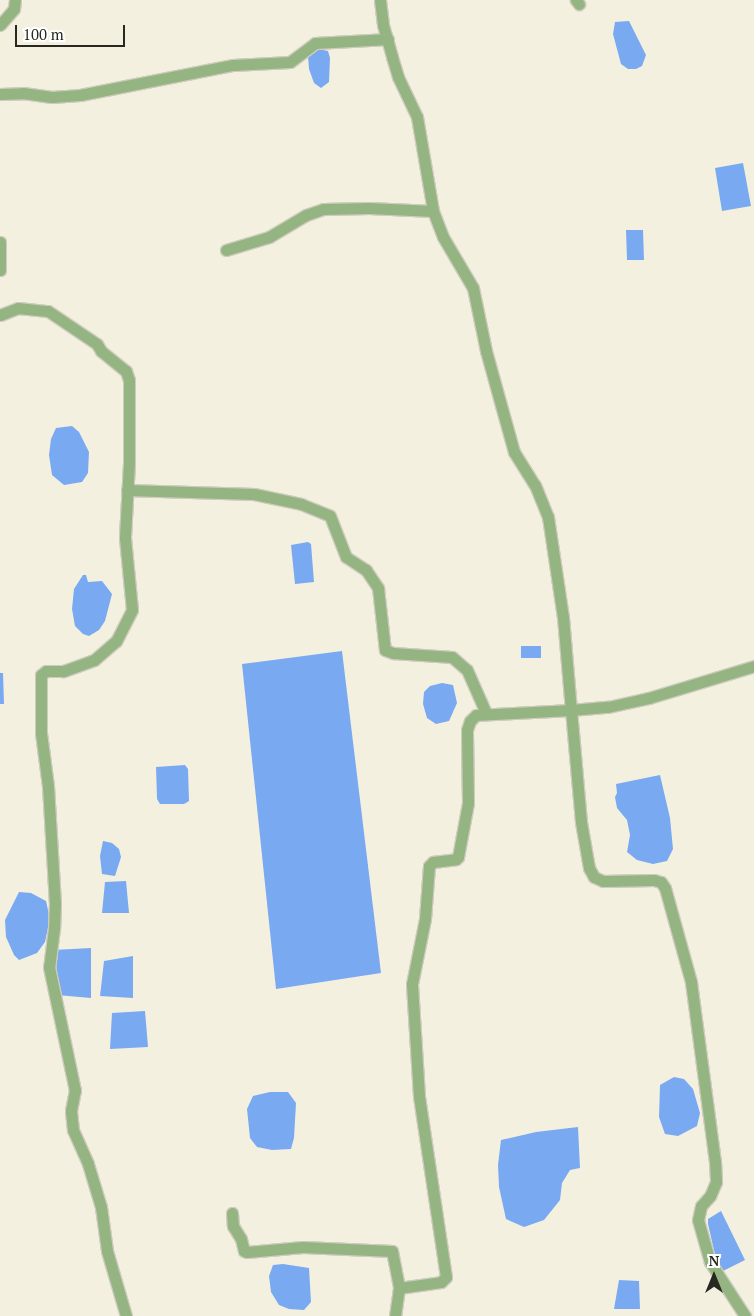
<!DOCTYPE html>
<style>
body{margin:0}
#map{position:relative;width:754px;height:1316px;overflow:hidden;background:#f4f0e0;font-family:"PT Serif",serif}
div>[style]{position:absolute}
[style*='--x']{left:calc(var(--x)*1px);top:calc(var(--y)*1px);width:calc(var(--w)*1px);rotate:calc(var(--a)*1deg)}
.water>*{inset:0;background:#79a9f1}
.roads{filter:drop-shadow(1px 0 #cfccbe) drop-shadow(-1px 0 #cfccbe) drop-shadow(0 1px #cfccbe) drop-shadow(0 -1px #cfccbe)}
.minor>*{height:11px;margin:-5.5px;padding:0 5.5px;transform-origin:5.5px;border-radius:5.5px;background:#94b582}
span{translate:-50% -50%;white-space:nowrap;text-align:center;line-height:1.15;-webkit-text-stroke:5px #fff;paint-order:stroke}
.north{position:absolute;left:689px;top:1251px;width:50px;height:50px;-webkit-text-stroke:4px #fff;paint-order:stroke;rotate:0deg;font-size:14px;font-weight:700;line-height:20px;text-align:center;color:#282721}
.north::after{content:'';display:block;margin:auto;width:18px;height:22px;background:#282721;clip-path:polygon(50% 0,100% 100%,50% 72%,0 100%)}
.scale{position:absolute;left:15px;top:25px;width:110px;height:22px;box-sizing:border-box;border:2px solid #282721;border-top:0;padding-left:6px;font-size:15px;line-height:18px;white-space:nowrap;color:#282721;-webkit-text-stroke:4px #fff;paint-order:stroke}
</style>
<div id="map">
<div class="water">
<i style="clip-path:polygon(629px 21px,646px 55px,642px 66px,636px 69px,628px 69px,621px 64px,613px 34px,615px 22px)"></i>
<i style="clip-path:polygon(314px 48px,328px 51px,330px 58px,329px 82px,321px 88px,314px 83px,309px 69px,308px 56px)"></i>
<i style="clip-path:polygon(743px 163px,751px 206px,722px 211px,715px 168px)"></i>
<i style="clip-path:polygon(626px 230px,643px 230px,644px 260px,627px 260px)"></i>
<i style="clip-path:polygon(72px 426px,79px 432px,89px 452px,88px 473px,82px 482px,64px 485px,52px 475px,49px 455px,51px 439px,56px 428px)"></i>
<i style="clip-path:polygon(308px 542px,311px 544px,314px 582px,295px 584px,291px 545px)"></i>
<i style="clip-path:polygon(83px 575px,86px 575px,88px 582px,102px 581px,112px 594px,105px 621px,99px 630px,89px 636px,83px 634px,75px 626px,72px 609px,74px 589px)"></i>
<i style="clip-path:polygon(521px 646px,541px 646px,541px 658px,521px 658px)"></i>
<i style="clip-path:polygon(342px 651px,381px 973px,276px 989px,242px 664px)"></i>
<i style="clip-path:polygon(0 673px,3px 673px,4px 704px,0 704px)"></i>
<i style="clip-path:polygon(442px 683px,453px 685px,457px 703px,449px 721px,436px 724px,427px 718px,423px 704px,424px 692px,430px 686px)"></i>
<i style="clip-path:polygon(185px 765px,188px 769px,189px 801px,184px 804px,160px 804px,157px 799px,156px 767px)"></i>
<i style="clip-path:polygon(660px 775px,670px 818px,673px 849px,667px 861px,653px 864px,637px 860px,627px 852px,630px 835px,627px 820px,617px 808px,615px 797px,617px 793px,616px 784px)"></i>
<i style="clip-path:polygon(103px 841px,112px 843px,119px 849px,121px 857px,115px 876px,102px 874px,100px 856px)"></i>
<i style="clip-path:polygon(126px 881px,129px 913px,102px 913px,105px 882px)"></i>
<i style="clip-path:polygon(19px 892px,31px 893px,46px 901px,50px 919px,45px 942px,37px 953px,19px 960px,14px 955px,6px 937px,5px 920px)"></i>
<i style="clip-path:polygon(91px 948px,91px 998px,57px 995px,53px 950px)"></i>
<i style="clip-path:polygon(133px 956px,133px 998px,100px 996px,104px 961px)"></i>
<i style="clip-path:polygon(145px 1011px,148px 1047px,110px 1049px,112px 1013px)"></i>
<i style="clip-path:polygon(674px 1077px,684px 1079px,693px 1089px,700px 1113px,697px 1126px,678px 1136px,665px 1134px,659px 1117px,660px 1085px)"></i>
<i style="clip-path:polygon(270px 1092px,288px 1092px,296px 1103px,294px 1138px,291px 1149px,272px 1150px,257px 1147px,250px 1138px,247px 1109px,253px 1096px)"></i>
<i style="clip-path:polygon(578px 1127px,580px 1168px,570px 1170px,562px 1183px,560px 1200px,544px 1220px,524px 1227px,506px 1219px,499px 1187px,498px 1165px,501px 1140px,536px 1132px)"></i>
<i style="clip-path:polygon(721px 1211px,745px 1260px,723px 1271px,716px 1259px,708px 1224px,708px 1219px)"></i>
<i style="clip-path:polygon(283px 1264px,309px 1268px,311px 1302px,304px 1310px,289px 1309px,279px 1305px,271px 1292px,269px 1276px,273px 1265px)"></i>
<i style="clip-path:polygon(619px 1280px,639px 1281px,640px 1309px,614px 1309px)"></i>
</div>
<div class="roads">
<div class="minor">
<i style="--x:380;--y:0;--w:25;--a:83"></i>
<i style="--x:383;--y:25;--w:33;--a:74"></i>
<i style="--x:392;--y:57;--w:21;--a:73"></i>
<i style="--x:398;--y:77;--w:44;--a:64.6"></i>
<i style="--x:417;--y:117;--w:95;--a:80.3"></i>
<i style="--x:433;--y:211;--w:28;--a:69"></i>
<i style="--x:443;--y:237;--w:59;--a:59.5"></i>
<i style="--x:473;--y:288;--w:64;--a:78.3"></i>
<i style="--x:486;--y:351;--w:105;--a:74.5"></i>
<i style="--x:514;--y:452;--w:39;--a:58"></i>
<i style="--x:535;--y:485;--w:35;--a:68"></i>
<i style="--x:548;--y:517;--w:101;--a:81.5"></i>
<i style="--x:563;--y:617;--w:93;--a:85.1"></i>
<i style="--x:571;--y:710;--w:37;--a:-5"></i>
<i style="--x:608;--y:707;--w:42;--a:-12.4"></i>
<i style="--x:649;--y:698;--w:110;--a:-16.9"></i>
<i style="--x:576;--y:0;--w:5;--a:53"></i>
<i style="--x:0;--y:25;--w:21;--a:-49"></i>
<i style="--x:14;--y:9;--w:9;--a:-84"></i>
<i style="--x:0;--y:94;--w:23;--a:-2"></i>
<i style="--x:23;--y:93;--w:29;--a:8"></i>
<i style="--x:52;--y:97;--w:28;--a:-4"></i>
<i style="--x:80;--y:95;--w:156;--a:-11.1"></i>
<i style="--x:233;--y:65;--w:57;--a:-3"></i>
<i style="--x:290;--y:62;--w:31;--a:-37"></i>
<i style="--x:315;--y:43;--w:73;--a:-3.1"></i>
<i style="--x:0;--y:242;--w:28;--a:90"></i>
<i style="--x:226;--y:250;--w:45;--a:-16.8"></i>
<i style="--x:269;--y:237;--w:43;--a:-30.7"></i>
<i style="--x:306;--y:215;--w:18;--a:-19"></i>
<i style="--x:323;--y:209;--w:46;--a:-1.2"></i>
<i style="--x:369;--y:208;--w:64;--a:2.7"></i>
<i style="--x:0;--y:315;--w:19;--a:-21"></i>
<i style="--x:18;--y:308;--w:30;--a:6"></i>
<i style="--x:48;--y:311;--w:59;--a:34"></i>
<i style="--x:97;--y:344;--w:8;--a:60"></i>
<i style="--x:101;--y:351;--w:32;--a:39"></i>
<i style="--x:126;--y:371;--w:9;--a:72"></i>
<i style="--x:129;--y:380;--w:83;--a:90"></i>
<i style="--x:129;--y:463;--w:75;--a:93.1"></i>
<i style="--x:125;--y:538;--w:72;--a:84.4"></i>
<i style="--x:132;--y:610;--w:35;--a:117"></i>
<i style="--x:116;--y:641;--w:29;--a:139"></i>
<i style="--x:94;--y:660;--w:33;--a:160"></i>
<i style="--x:63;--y:671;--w:17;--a:180"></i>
<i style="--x:46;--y:671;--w:6;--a:141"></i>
<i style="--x:41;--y:675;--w:58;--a:90"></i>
<i style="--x:41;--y:733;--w:53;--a:82.5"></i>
<i style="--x:48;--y:786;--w:117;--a:86.6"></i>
<i style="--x:55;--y:903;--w:25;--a:92"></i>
<i style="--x:54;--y:928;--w:39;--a:97"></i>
<i style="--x:49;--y:967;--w:126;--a:78.1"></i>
<i style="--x:75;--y:1090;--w:21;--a:101"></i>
<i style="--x:71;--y:1111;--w:19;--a:84"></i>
<i style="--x:73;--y:1130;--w:37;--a:66"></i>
<i style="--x:88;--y:1164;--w:45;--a:73.2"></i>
<i style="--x:101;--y:1207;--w:44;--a:82.2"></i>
<i style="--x:107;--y:1251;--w:68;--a:73.7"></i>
<i style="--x:127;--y:490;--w:127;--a:1.8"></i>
<i style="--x:254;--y:494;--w:48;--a:12"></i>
<i style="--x:301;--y:504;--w:31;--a:22"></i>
<i style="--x:330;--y:516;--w:44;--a:68.7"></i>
<i style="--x:346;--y:557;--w:24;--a:33"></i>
<i style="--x:366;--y:570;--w:22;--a:56"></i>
<i style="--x:378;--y:588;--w:62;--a:83.6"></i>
<i style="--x:385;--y:650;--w:9;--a:21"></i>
<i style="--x:393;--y:653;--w:59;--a:3.9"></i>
<i style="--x:452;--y:657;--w:20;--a:41"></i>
<i style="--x:467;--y:670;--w:47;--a:66.2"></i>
<i style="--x:232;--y:1213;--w:13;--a:86"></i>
<i style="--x:233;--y:1226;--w:15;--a:58"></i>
<i style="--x:241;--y:1239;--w:12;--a:76"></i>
<i style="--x:244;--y:1251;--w:3;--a:18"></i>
<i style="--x:247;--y:1252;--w:56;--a:-5.1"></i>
<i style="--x:303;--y:1247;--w:89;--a:2.6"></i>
<i style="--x:392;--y:1251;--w:38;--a:79"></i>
<i style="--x:399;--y:1288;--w:28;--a:98"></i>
<i style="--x:399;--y:1288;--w:42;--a:-8.1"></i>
<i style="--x:441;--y:1282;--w:7;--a:-45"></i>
<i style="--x:446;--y:1277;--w:183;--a:-98.5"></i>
<i style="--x:419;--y:1096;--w:112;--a:-93.6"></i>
<i style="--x:412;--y:984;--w:66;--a:-78.7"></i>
<i style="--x:425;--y:919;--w:53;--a:-85.7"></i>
<i style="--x:429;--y:866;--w:6;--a:-45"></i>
<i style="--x:433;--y:862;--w:23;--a:-7"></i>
<i style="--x:456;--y:859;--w:3;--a:-45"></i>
<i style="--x:458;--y:857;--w:55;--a:-79.5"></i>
<i style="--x:468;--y:803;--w:73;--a:-90.8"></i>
<i style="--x:467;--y:730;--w:9;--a:-72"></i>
<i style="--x:470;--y:721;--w:8;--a:-45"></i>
<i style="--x:476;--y:715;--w:95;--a:-3"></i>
<i style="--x:571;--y:710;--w:112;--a:84.9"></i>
<i style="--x:581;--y:822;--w:47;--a:80.1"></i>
<i style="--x:589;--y:868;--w:10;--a:61"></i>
<i style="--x:594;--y:877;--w:10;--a:24"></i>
<i style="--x:603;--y:881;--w:51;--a:-1.1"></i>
<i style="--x:654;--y:880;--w:7;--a:16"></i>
<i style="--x:661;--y:882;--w:7;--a:56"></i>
<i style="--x:665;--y:888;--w:98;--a:74.5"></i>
<i style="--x:691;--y:982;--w:181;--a:82.4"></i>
<i style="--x:715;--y:1161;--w:21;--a:87"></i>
<i style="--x:716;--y:1182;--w:15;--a:113"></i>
<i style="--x:710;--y:1196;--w:13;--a:132"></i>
<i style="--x:701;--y:1206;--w:14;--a:102"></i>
<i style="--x:698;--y:1220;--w:44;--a:74.1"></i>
<i style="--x:710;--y:1262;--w:64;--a:57.1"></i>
</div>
</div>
<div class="north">N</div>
<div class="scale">100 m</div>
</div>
